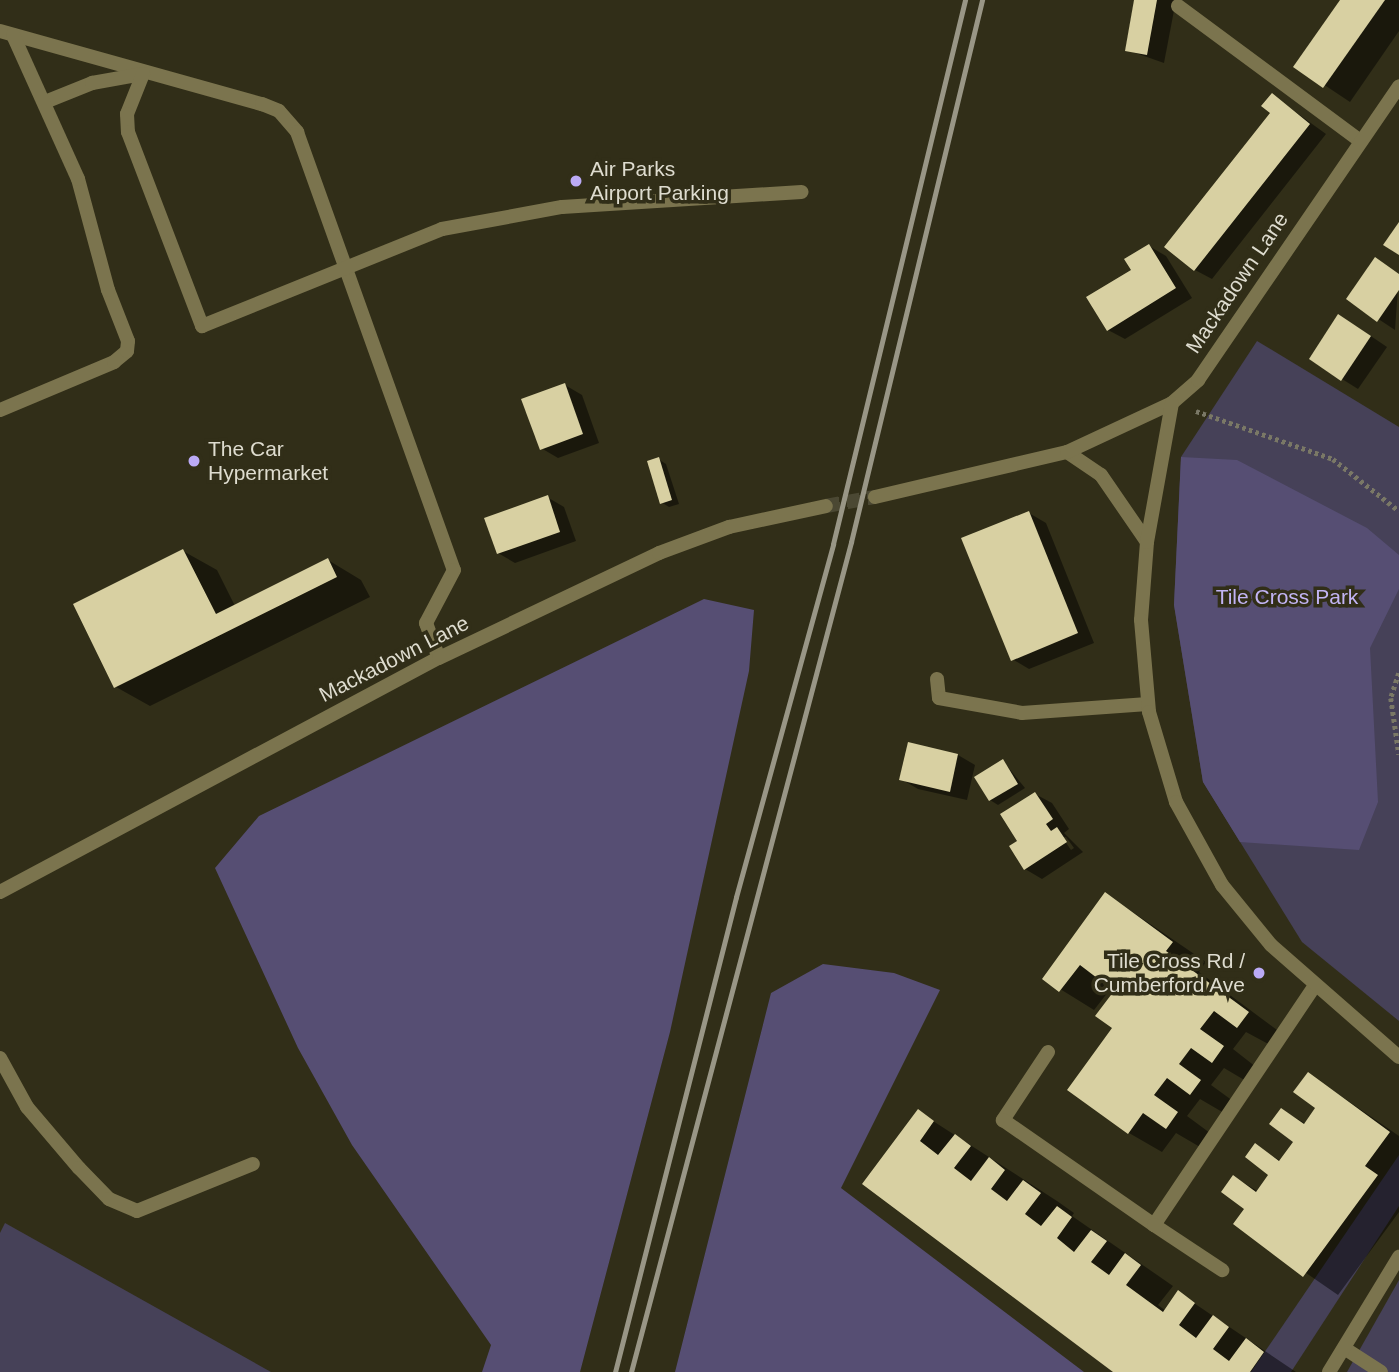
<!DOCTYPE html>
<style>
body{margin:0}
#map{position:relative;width:1399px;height:1372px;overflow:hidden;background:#312e18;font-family:Arial,sans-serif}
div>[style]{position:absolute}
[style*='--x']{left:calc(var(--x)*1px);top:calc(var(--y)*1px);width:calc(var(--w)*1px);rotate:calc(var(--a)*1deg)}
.green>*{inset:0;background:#464158}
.forest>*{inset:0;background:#564e73}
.shadow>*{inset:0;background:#0007}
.building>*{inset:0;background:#d8d0a2}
.street-tunnel>*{height:14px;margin-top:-7px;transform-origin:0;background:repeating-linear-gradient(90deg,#4b4833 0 14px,transparent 0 21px)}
.path>*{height:4.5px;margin-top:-2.25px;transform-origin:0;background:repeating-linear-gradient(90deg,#7a7866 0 3.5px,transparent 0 7px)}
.lane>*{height:14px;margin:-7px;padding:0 7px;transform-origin:7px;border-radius:7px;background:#7b744e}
.street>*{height:14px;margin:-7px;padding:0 7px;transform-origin:7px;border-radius:7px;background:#7b744e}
.rail>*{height:5px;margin:-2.5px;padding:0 2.5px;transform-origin:2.5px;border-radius:2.5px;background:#999686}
.dots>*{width:19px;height:19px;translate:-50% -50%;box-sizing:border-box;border:4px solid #312e18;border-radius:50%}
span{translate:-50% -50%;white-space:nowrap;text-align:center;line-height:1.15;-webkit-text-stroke:7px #312e18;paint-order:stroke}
.poi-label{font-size:21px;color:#dedccf}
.left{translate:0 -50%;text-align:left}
.right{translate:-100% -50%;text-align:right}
.street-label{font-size:21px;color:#dedccf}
.park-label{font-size:21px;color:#c2b4f4}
</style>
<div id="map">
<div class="green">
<i style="clip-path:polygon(1257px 341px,1399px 427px,1399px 1021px,1302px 942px,1203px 782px,1174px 605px,1181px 457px)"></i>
<i style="clip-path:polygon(1399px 1155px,1399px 1206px,1291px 1372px,1251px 1372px)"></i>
<i style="clip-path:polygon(5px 1223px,271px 1372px,0 1372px,0 1233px)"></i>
<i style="clip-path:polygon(1399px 1280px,1399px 1372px,1347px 1372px)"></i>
</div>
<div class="forest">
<i style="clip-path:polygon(1181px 457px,1237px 460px,1367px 528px,1399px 555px,1399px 589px,1370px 648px,1378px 802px,1359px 850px,1240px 842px,1203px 782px,1174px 605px)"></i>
<i style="clip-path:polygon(704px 599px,754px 610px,749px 671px,670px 1032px,580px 1372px,482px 1372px,491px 1345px,352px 1145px,298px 1048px,215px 868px,259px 816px)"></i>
<i style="clip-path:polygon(823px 964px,894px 973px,940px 990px,841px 1188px,1084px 1372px,675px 1372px,771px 993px)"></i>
</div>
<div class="shadow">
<i style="clip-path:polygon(1136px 0,1176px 0,1164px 63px,1127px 50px)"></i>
<i style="clip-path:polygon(1342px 0,1399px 0,1399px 31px,1350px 102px,1296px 66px)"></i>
<i style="clip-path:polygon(1272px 95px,1326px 134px,1212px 279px,1195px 270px,1273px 113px)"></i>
<i style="clip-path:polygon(1149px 246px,1166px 256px,1192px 298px,1125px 339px,1108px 330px)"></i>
<i style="clip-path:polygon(1375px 259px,1399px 274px,1395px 330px,1348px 299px)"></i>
<i style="clip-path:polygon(1356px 326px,1387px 347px,1358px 389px,1342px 379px)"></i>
<i style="clip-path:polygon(565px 385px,582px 395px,599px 443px,558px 458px,541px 448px)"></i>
<i style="clip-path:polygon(658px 459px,666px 464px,679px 504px,669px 507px,661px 502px)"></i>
<i style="clip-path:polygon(547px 497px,564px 507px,576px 541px,515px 563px,498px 553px)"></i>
<i style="clip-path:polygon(1029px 513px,1046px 523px,1094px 643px,1029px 669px,1012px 659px)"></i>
<i style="clip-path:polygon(183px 551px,217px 570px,235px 606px,328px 560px,361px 580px,370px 597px,150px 706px,116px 687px)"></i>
<i style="clip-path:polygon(958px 755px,975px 765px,967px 800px,918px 789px,901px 779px)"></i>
<i style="clip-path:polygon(1003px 761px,1025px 788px,998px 805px,990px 800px)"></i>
<i style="clip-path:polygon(evenodd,1035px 794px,1052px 803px,1069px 829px,1064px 833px,1083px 852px,1042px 879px,1025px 869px,1020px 842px,1035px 794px,1062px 837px,1066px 837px,1074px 848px,1071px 850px,1062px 837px)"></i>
<i style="clip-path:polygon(1106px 894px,1206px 962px,1199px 972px,1281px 1033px,1272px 1046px,1246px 1032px,1233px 1049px,1256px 1067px,1246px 1081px,1224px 1068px,1211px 1085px,1233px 1101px,1224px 1113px,1200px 1099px,1187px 1116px,1210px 1133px,1200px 1147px,1176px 1133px,1162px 1152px,1129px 1133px,1114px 1028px,1116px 990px,1112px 987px,1094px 1010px,1044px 979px)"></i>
<i style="clip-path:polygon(1309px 1074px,1399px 1136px,1399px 1212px,1338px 1295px,1235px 1224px,1246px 1208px,1234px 1177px,1259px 1192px,1271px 1175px,1255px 1146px,1281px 1161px,1295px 1142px,1282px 1110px,1306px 1124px,1317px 1108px)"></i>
<i style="clip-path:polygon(919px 1112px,1057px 1201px,1074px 1213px,1072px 1216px,1173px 1286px,1158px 1305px,1166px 1311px,1179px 1293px,1296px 1372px,1116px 1372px,865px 1184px)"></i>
</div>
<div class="building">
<i style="clip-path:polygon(1134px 0,1157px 0,1147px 55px,1125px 51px)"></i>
<i style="clip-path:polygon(1340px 0,1385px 0,1323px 88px,1293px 67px)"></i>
<i style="clip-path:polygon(1272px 93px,1310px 124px,1194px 271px,1164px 247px,1270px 113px,1261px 106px)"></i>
<i style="clip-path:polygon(1399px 222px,1399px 255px,1383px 245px)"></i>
<i style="clip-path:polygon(1149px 244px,1176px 288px,1107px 331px,1086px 297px,1131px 270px,1124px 259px)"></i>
<i style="clip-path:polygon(1375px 257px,1399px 274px,1399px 290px,1377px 322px,1346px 299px)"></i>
<i style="clip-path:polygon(1338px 314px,1371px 336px,1341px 381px,1309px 359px)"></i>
<i style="clip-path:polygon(565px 383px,583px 434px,540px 450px,521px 399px)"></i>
<i style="clip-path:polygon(659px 457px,672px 500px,660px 504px,647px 461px)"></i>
<i style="clip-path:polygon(548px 495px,560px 532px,497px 554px,484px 518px)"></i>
<i style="clip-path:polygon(1029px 511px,1078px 633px,1011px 661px,961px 538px)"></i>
<i style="clip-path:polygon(183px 549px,216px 614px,328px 558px,337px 577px,114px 688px,73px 604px)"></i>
<i style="clip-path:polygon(908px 742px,958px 754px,950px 792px,899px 780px)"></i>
<i style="clip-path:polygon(1003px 759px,1018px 784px,989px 801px,974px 777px)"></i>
<i style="clip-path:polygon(1035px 792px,1053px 819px,1046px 824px,1051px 831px,1057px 827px,1067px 842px,1024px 870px,1009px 846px,1017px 841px,1000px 814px)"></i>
<i style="clip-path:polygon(1105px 892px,1173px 942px,1166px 951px,1249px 1012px,1237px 1028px,1214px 1011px,1200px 1029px,1224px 1046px,1212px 1063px,1191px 1048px,1179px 1064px,1201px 1080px,1190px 1095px,1167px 1078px,1154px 1095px,1178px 1112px,1166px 1129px,1143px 1113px,1128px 1134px,1067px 1090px,1112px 1028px,1095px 1016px,1114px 991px,1080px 965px,1059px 992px,1042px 979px)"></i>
<i style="clip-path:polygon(1308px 1072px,1390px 1132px,1365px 1166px,1378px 1175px,1303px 1277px,1233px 1224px,1244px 1209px,1221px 1192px,1233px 1175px,1256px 1192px,1268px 1175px,1245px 1157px,1255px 1143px,1279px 1161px,1293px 1142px,1269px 1124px,1281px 1108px,1304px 1124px,1315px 1108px,1293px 1092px)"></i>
<i style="clip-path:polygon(918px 1109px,934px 1121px,920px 1141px,938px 1155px,955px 1134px,971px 1146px,954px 1168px,971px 1181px,989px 1157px,1005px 1170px,991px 1189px,1007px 1201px,1023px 1180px,1041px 1193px,1025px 1214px,1041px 1226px,1057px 1206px,1072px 1217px,1057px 1238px,1074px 1252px,1091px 1230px,1107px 1241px,1091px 1262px,1109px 1275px,1125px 1253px,1141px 1265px,1126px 1285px,1163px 1312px,1178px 1290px,1195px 1303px,1179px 1325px,1196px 1338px,1213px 1315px,1229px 1327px,1213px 1349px,1229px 1361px,1246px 1338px,1264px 1352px,1250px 1372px,1113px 1372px,862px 1184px)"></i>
</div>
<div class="street-tunnel">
<i style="--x:826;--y:506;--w:50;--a:-10.4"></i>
</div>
<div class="path">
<i style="--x:1196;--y:411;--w:145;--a:19.3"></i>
<i style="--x:1333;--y:459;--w:84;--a:38.2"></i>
<i style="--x:1399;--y:673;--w:26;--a:108"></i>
<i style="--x:1391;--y:698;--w:57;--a:81.9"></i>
</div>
<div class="lane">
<i style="--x:1178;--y:6;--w:225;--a:36.5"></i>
<i style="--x:0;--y:31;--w:272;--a:15.6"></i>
<i style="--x:262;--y:104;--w:18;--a:22"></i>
<i style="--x:279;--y:111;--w:28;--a:49"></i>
<i style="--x:297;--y:132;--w:465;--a:70.3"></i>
<i style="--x:454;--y:570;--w:60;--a:117.8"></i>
<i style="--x:426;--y:623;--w:37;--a:70"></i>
<i style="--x:45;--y:102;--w:51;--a:-22"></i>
<i style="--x:92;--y:83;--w:52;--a:-10"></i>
<i style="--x:143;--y:74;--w:43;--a:111.8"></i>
<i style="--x:127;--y:114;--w:18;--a:87"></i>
<i style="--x:128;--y:132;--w:208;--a:69.1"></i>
<i style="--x:202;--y:326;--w:259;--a:-22"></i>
<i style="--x:442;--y:229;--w:122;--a:-10.4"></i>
<i style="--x:562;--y:207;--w:240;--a:-3.6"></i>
<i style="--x:0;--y:410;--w:124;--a:-22.8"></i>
<i style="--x:114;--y:362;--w:17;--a:-40"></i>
<i style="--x:127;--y:351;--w:10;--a:-84"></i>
<i style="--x:128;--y:341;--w:55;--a:-111.4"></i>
<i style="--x:108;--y:290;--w:115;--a:-105.1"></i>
<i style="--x:78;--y:179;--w:158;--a:-114.3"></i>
<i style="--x:937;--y:679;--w:19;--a:84"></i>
<i style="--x:939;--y:698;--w:84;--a:10.2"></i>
<i style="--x:1022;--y:713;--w:126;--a:-4.1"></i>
<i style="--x:1048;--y:1052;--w:82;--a:123.5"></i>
<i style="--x:1003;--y:1120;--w:184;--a:34.8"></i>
<i style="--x:1154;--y:1225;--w:289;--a:-56.1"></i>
<i style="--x:0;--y:1058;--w:56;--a:61.1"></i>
<i style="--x:27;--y:1107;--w:80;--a:49.6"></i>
<i style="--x:79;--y:1168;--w:43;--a:45.9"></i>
<i style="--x:109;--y:1199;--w:30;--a:23"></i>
<i style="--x:137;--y:1211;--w:125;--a:-22.1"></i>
<i style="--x:1154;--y:1225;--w:82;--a:33.5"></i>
<i style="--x:1344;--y:1348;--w:44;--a:33"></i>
</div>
<div class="street">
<i style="--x:1067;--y:452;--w:41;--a:34.1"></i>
<i style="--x:1101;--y:475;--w:81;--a:55.5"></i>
<i style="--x:1147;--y:542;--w:78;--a:94.4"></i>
<i style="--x:1141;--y:620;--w:92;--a:85"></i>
<i style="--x:1149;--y:712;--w:94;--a:73.3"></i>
<i style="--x:1176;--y:802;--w:95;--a:61"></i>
<i style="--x:1222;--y:885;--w:77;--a:50.8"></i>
<i style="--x:1271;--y:945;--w:170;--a:41.2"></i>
<i style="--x:875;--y:497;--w:197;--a:-13.2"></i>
<i style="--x:1067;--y:452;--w:116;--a:-25"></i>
<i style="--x:1172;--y:403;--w:35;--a:-41"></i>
<i style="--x:1198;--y:380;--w:356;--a:-55.6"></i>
<i style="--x:1147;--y:542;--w:141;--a:-79.8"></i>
<i style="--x:0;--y:892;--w:497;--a:-28.1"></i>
<i style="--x:439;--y:658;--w:244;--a:-25.5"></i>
<i style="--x:659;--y:553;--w:75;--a:-20.4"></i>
<i style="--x:729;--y:527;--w:99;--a:-12.2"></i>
<i style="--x:1329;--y:1372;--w:135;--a:-58.7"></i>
</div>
<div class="rail">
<i style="--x:615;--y:1372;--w:490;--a:-75.7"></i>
<i style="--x:736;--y:897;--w:366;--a:-74.6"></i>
<i style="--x:833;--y:544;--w:560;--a:-76.36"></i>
<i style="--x:631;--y:1372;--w:859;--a:-75.15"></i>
<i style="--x:851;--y:542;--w:558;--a:-76.41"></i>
</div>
<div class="dots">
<i style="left:576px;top:181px;background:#bbaaf6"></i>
<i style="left:194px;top:461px;background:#bbaaf6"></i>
<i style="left:1259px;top:973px;background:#bbaaf6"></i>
</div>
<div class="poi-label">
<span class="left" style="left:590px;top:181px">Air Parks<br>Airport Parking</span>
<span class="left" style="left:208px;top:461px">The Car<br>Hypermarket</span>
<span class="right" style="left:1245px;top:973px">Tile Cross Rd /<br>Cumberford Ave</span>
</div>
<div class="street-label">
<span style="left:1237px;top:283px;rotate:-56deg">Mackadown Lane</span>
<span style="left:394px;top:659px;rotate:-27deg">Mackadown Lane</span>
</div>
<div class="park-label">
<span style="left:1287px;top:597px">Tile Cross Park</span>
</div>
</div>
